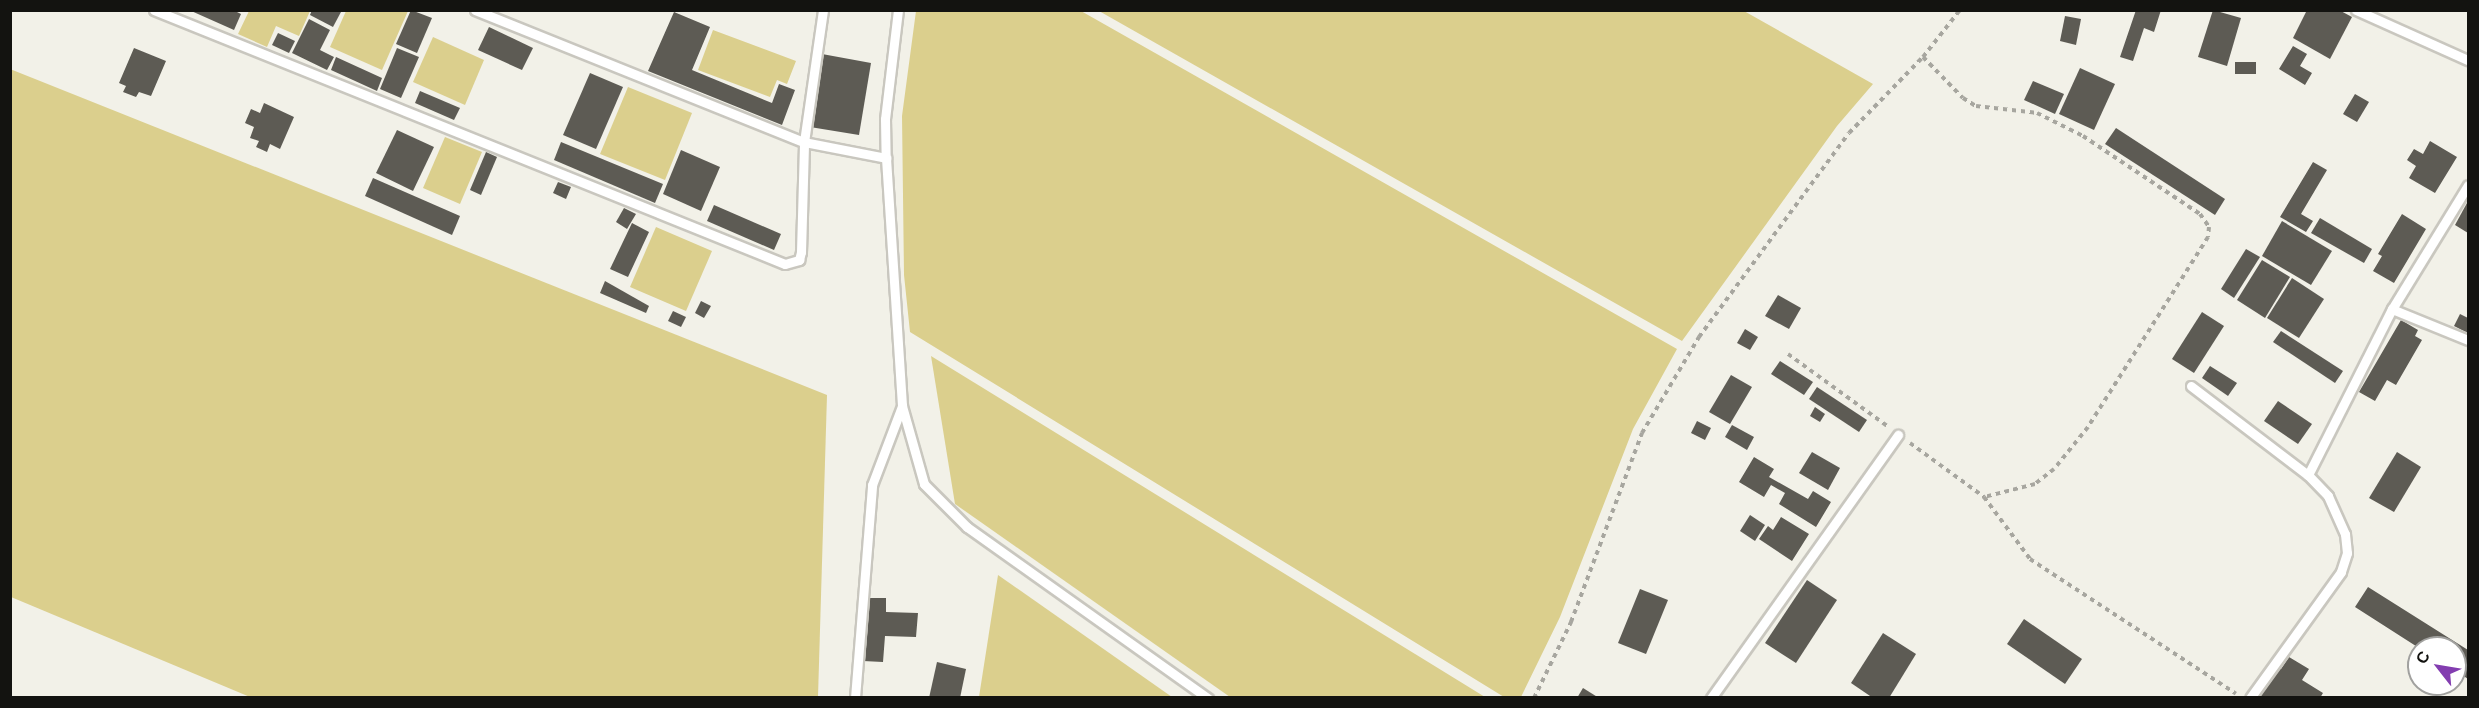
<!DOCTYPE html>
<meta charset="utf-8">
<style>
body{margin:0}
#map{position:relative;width:2479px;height:708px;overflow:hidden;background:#f2f1e8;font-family:"Work Sans",sans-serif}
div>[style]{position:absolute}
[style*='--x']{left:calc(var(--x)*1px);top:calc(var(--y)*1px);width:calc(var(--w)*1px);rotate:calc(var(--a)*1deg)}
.green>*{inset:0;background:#dbcf8d}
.building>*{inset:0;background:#5d5b54}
.path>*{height:4px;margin-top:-2px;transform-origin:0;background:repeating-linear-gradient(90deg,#a7a69f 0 4.5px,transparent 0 9px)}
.roads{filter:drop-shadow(2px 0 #c9c7bf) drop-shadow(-2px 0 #c9c7bf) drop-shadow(0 2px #c9c7bf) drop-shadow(0 -2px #c9c7bf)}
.service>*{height:9px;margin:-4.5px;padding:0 4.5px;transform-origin:4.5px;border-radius:4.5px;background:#fff}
span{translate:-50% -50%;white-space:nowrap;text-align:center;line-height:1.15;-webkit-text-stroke:6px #fff;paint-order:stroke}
.frame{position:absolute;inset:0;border:12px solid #131310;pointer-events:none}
.north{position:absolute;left:2407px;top:636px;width:60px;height:60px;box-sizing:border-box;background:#fff;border:2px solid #a1a19f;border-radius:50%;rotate:301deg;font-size:16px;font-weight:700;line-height:24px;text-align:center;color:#131310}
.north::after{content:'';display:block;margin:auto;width:21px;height:27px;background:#833db0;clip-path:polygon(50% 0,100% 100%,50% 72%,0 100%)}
</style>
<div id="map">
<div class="green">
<i style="clip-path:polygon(249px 11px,249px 10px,310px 11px,299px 36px,276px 26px,267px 47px,238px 34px)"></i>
<i style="clip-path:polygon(346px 11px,408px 11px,382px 70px,330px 47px)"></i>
<i style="clip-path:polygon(916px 11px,1081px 11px,1677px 349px,1633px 429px,1560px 617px,1521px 697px,1504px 697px,910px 332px,904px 275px,902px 116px)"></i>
<i style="clip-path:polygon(1099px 11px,1744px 11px,1873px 84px,1837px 126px,1682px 341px)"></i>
<i style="clip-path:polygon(713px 30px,796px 61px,787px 84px,777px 80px,770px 97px,698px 70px)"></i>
<i style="clip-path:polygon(433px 37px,484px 60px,465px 105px,413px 82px)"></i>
<i style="clip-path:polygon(10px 69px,827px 395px,818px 697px,250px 697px,11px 597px)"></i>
<i style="clip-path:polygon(628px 87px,692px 113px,665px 180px,600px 154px)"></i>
<i style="clip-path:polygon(445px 137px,482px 152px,460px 204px,423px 188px)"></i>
<i style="clip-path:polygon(656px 227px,712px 251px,686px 311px,630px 287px)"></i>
<i style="clip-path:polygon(931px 356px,1485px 697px,1230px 697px,955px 504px)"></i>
<i style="clip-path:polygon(998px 575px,1172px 697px,979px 697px)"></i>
</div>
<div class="building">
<i style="clip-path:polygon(189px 10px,233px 10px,241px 14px,234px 30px)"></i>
<i style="clip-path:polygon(312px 10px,342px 10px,333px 27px,310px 15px)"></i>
<i style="clip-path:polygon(411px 10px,432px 18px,417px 53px,396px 44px)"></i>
<i style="clip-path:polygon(2136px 10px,2161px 10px,2154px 32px,2144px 28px,2133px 61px,2120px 57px)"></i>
<i style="clip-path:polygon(2213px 10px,2241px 18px,2227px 66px,2198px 57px)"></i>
<i style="clip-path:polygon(2307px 10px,2339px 10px,2352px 17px,2330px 59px,2293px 38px)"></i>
<i style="clip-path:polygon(674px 12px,710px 27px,692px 70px,772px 103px,779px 84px,795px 90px,782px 125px,648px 71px)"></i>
<i style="clip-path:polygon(2065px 16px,2081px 19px,2076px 45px,2060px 41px)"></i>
<i style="clip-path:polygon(309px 19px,330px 30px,320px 50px,334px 57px,327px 70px,292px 53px)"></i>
<i style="clip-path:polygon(489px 27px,533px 48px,522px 70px,478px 50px)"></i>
<i style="clip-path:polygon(278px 33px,295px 41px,289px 53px,272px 45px)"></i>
<i style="clip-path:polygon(2293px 46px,2307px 54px,2300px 66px,2312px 73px,2305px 85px,2279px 69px)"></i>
<i style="clip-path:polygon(134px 48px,166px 61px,151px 96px,139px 92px,136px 97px,123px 92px,126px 86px,119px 83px)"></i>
<i style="clip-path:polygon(397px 48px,419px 57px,401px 98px,380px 89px)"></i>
<i style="clip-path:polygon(822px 54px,871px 63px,859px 135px,810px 127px)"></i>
<i style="clip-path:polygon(336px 57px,382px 78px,377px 91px,331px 70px)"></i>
<i style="clip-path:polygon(2235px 62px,2256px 62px,2256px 74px,2235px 74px)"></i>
<i style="clip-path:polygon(2080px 68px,2115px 84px,2094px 130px,2059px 114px)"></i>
<i style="clip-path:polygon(590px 73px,623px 87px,596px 149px,563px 135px)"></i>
<i style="clip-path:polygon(2033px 81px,2064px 94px,2055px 114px,2024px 100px)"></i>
<i style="clip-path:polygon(420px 91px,460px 108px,454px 120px,415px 103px)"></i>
<i style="clip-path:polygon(2355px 94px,2369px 102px,2357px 122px,2343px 114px)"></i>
<i style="clip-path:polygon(264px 103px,294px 117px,280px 149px,270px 144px,267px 152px,256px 147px,259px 141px,250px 138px,254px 127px,245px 123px,251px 109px,260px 113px)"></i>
<i style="clip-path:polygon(2116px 128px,2225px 199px,2215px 215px,2105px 144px)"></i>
<i style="clip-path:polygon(397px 130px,434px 147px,413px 191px,376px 173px)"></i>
<i style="clip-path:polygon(2430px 141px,2457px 157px,2435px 193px,2409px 178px,2416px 166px,2407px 160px,2414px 149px,2423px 154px)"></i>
<i style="clip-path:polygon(561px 142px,663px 184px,655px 203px,554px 160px)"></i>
<i style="clip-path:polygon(681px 150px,720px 167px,701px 211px,663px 194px)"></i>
<i style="clip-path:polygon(486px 152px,497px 157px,481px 195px,470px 190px)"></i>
<i style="clip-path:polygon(2313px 162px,2327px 170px,2301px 214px,2313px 221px,2306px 232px,2280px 217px)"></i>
<i style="clip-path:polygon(373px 178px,460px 216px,452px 235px,365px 196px)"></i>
<i style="clip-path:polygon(558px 182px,571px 187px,566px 199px,553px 193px)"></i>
<i style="clip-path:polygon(2467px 203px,2468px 204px,2468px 233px,2455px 225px)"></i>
<i style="clip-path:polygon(714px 205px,781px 234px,774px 250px,707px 221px)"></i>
<i style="clip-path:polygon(624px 208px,636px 214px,627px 229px,616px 222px)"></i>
<i style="clip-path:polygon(2402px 214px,2426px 229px,2394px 283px,2373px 271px,2382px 256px,2378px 254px)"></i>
<i style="clip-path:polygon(2320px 218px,2372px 249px,2364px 263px,2311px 233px)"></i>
<i style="clip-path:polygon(2282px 221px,2332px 251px,2311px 285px,2262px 256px)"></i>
<i style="clip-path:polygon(632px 223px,649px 232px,628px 277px,610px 269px)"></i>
<i style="clip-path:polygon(2246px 249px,2260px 257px,2234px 298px,2221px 289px)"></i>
<i style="clip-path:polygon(2262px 260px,2290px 277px,2265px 318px,2237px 300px)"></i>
<i style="clip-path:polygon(2292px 278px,2324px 299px,2299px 338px,2267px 318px)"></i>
<i style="clip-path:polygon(605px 281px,649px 306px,646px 313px,600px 293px)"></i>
<i style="clip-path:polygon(1778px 295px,1801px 308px,1789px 329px,1765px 316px)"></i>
<i style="clip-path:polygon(701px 301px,711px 306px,704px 318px,695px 313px)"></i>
<i style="clip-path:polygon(673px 311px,686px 317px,681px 327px,668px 321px)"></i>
<i style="clip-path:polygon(2202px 312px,2224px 326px,2194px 373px,2172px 359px)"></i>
<i style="clip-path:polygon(2460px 314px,2468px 318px,2468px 333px,2454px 326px)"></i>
<i style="clip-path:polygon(2401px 320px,2418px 330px,2415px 336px,2422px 340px,2396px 385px,2387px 380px,2375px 401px,2359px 392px)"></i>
<i style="clip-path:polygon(1745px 329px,1758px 337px,1750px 350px,1737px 343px)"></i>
<i style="clip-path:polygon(2281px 331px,2343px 371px,2335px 383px,2273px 342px)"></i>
<i style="clip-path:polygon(1780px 361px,1813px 382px,1804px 395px,1771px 374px)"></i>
<i style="clip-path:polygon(2210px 366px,2237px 383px,2228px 396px,2202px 378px)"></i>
<i style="clip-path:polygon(1731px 375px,1752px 387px,1730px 424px,1709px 412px)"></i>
<i style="clip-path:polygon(1817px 387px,1867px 420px,1859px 432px,1809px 399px)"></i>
<i style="clip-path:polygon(2278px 401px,2312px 424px,2298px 444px,2264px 421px)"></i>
<i style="clip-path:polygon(1815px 407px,1825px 414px,1820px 422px,1810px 416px)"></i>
<i style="clip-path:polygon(1697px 421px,1711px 428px,1705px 440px,1691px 433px)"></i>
<i style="clip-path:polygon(1732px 425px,1754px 437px,1747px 450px,1725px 437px)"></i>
<i style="clip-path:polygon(1812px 452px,1840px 468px,1828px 490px,1799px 473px)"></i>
<i style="clip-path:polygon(2397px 452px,2421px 467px,2394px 512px,2369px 498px)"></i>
<i style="clip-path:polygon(1754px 457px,1774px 469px,1769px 477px,1808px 499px,1813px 491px,1831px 502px,1816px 527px,1779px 504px,1785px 493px,1771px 485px,1764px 497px,1739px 482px)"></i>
<i style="clip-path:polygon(1750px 515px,1765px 525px,1755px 541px,1740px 531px)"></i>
<i style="clip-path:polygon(1781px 517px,1809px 534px,1792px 561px,1759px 539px,1768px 526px,1773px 530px)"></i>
<i style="clip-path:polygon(1807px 580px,1837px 600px,1796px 663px,1765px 643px)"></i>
<i style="clip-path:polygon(2368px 587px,2468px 650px,2468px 679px,2455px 670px,2455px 648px,2419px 648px,2355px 607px)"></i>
<i style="clip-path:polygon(1640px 589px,1668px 600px,1646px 654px,1618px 643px)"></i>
<i style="clip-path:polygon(866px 598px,886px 598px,886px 612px,918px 613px,916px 637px,885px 636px,883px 662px,863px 661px)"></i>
<i style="clip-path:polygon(2024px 619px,2082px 659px,2065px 684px,2007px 644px)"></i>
<i style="clip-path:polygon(1883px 633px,1916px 654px,1889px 698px,1873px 698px,1851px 683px)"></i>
<i style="clip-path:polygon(2289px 657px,2309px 669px,2302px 680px,2323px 693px,2320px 698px,2257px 698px,2277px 666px,2281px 669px)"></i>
<i style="clip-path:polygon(937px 662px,966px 669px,960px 698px,929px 698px)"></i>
<i style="clip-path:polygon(1583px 688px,1599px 698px,1577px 698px)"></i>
</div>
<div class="path">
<i style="--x:1923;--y:57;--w:57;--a:45.7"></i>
<i style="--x:1963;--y:98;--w:15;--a:32"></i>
<i style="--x:1976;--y:106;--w:61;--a:6.5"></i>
<i style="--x:2037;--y:113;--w:51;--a:26.6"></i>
<i style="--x:2083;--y:136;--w:141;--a:33.7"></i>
<i style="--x:2200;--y:214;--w:16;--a:55"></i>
<i style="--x:2209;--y:227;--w:10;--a:96"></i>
<i style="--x:2208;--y:237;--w:225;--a:122.3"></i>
<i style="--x:2088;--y:427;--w:54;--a:129"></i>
<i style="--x:2054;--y:469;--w:24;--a:142"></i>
<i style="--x:2035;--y:484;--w:53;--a:165.7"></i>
<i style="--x:1788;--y:354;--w:122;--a:36"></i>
<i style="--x:1910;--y:443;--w:92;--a:36.1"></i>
<i style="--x:1984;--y:497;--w:77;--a:53.4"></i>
<i style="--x:2030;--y:559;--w:246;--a:33.2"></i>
<i style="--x:1534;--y:698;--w:85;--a:-64"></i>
<i style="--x:1571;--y:622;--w:202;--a:-69.4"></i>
<i style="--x:1642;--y:433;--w:112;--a:-59.3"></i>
<i style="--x:1699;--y:337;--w:253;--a:-53.7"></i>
<i style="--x:1849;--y:133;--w:106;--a:-45.8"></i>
<i style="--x:1923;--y:57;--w:60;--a:-51.8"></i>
</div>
<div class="roads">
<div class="service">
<i style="--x:154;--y:10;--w:680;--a:21.93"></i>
<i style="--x:785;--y:264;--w:15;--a:-16"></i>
<i style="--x:799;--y:260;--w:8;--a:-76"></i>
<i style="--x:801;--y:252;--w:110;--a:-88.4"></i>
<i style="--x:804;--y:142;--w:133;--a:-81.8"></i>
<i style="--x:475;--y:10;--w:354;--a:21.9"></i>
<i style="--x:804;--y:142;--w:84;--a:11"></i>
<i style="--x:898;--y:10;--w:110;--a:96.8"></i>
<i style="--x:885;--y:119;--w:39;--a:89"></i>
<i style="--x:886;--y:158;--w:249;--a:86.3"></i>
<i style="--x:902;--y:406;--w:81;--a:74.2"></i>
<i style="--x:924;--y:484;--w:61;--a:45"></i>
<i style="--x:967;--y:527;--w:296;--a:35.4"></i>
<i style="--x:2356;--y:10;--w:123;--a:24.1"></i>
<i style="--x:2392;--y:309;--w:82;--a:22.2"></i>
<i style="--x:2191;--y:386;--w:147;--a:37.3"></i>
<i style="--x:2308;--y:475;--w:29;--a:46"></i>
<i style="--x:2328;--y:496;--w:42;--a:65.9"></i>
<i style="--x:2345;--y:534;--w:19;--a:84"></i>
<i style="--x:2347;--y:553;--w:20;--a:108"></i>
<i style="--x:2341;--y:572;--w:155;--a:125.8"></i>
<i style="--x:2308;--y:475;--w:186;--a:-63.2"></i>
<i style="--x:2392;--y:309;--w:145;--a:-58.5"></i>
<i style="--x:855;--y:698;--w:214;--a:-85.4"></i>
<i style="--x:872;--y:485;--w:85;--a:-69.2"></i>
<i style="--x:1711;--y:698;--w:323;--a:-54.6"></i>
</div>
</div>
<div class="frame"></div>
<div class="north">С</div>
</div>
